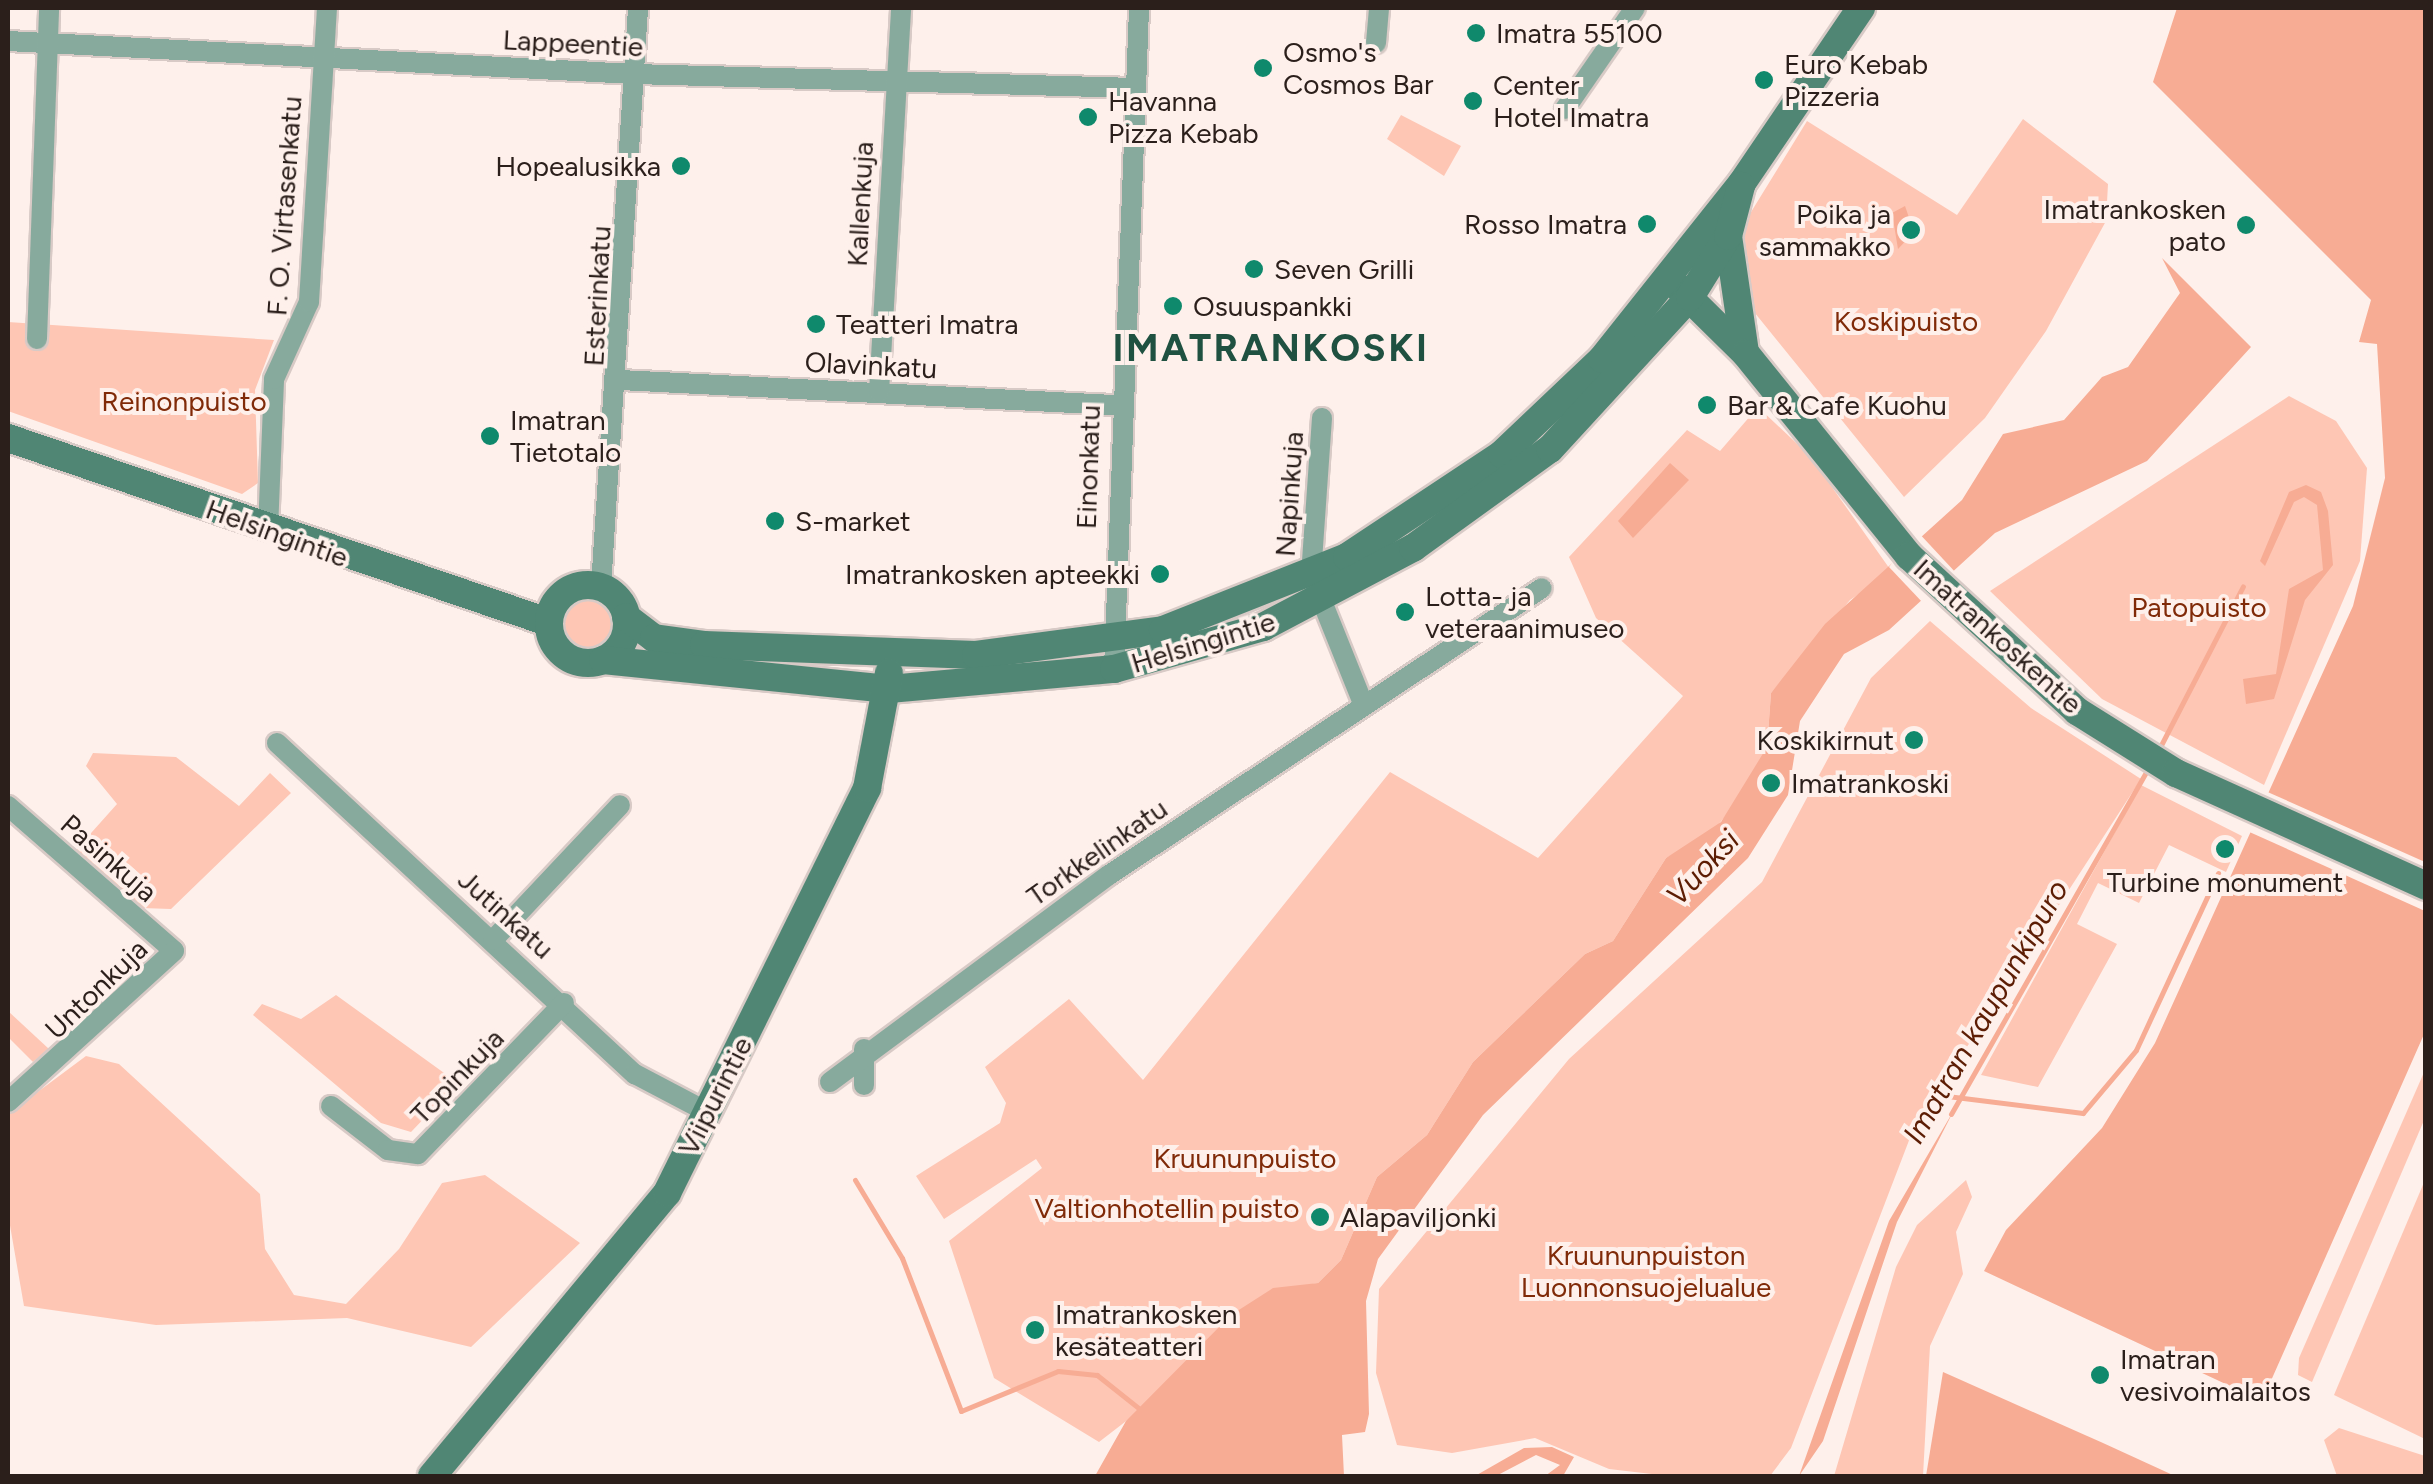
<!DOCTYPE html>
<meta charset="utf-8">
<style>
body{margin:0}
#map{position:relative;width:2433px;height:1484px;overflow:hidden;background:#fef0eb;font-family:Figtree,sans-serif}
div>[style]{position:absolute}
[style*='--x']{left:calc(var(--x)*1px);top:calc(var(--y)*1px);width:calc(var(--w)*1px);rotate:calc(var(--a)*1deg)}
.green>*{inset:0;background:#fec6b4}
.round{border-radius:50%}
.water>*{inset:0;background:#f7ac94}
.pier>*{inset:0;background:#fef0eb}
.stream>*{height:5px;margin:-2.5px;padding:0 2.5px;transform-origin:2.5px;border-radius:2.5px;background:#f7ac94}
.roads{filter:drop-shadow(2px 0 #d8cac6) drop-shadow(-2px 0 #d8cac6) drop-shadow(0 2px #d8cac6) drop-shadow(0 -2px #d8cac6)}
.street>*{height:20px;margin:-10px;padding:0 10px;transform-origin:10px;border-radius:10px;background:#87aa9d}
.secondary>*{height:28px;margin:-14px;padding:0 14px;transform-origin:14px;border-radius:14px;background:#508674}
.secondary>.ring{margin:-14px;padding:0;box-sizing:content-box;background:none;border:28px solid #508674;border-radius:50%}
.dots>*{width:28px;height:28px;translate:-50% -50%;box-sizing:border-box;border:5px solid #fef0eb;border-radius:50%}
span{translate:-50% -50%;white-space:nowrap;text-align:center;line-height:1.15;-webkit-text-stroke:8px #fef0eb;paint-order:stroke}
.poi-label{font-size:28px;color:#2b1f1b}
.left{translate:0 -50%;text-align:left}
.right{translate:-100% -50%;text-align:right}
.street-label{font-size:28px;color:#2b1f1b}
.park-label{font-size:28px;color:#802a08}
.water-label{font-size:30px;color:#5d1d04;font-style:italic}
.district-label{font-size:38px;color:#1f5141;font-weight:700;letter-spacing:2.5px}
.frame{position:absolute;inset:0;border:10px solid #2b1f1b;pointer-events:none}
</style>
<div id="map">
<div class="green">
<i style="clip-path:polygon(1401px 115px,1461px 146px,1444px 176px,1387px 139px)"></i>
<i style="clip-path:polygon(2023px 119px,2108px 184px,2106px 221px,2046px 331px,1985px 418px,1904px 497px,1746px 302px,1743px 225px,1807px 121px,1957px 215px)"></i>
<i style="clip-path:polygon(8px 322px,274px 340px,255px 390px,258px 483px,242px 494px,8px 411px)"></i>
<i style="clip-path:polygon(2289px 396px,2336px 421px,2367px 468px,2360px 561px,2264px 785px,2102px 699px,1990px 591px)"></i>
<i style="clip-path:polygon(1758px 407px,1810px 456px,1892px 572px,1850px 600px,1771px 693px,1767px 747px,1747px 790px,1708px 837px,1666px 858px,1613px 941px,1585px 954px,1473px 1062px,1427px 1135px,1377px 1177px,1341px 1260px,1318px 1283px,1301px 1286px,1099px 1442px,994px 1378px,949px 1241px,1042px 1168px,1036px 1159px,944px 1219px,916px 1176px,1000px 1123px,1006px 1103px,985px 1067px,1069px 999px,1143px 1080px,1390px 772px,1538px 858px,1683px 696px,1596px 618px,1569px 557px,1687px 430px,1720px 451px)"></i>
<i class="round" style="left:560px;top:598px;width:54px;height:54px"></i>
<i style="clip-path:polygon(1930px 621px,2031px 708px,2141px 779px,1913px 1130px,1791px 1448px,1770px 1476px,1669px 1476px,1609px 1469px,1535px 1438px,1452px 1453px,1397px 1445px,1376px 1373px,1379px 1289px,1569px 1059px,1762px 882px,1871px 678px)"></i>
<i style="clip-path:polygon(93px 753px,176px 757px,239px 806px,270px 773px,291px 793px,171px 909px,142px 908px,75px 851px,117px 804px,86px 766px)"></i>
<i style="clip-path:polygon(2141px 785px,2242px 836px,2226px 872px,2169px 845px,2139px 903px,2098px 883px,2077px 924px,2117px 944px,2038px 1087px,1981px 1075px)"></i>
<i style="clip-path:polygon(336px 995px,458px 1083px,411px 1132px,381px 1123px,253px 1015px,262px 1004px,301px 1019px)"></i>
<i style="clip-path:polygon(8px 1011px,49px 1049px,33px 1062px,8px 1037px)"></i>
<i style="clip-path:polygon(86px 1056px,119px 1064px,260px 1194px,265px 1249px,294px 1295px,346px 1304px,399px 1249px,442px 1183px,485px 1175px,580px 1243px,471px 1347px,347px 1318px,156px 1325px,24px 1306px,8px 1214px,8px 1114px)"></i>
<i style="clip-path:polygon(2425px 1070px,2425px 1118px,2312px 1382px,2298px 1375px,2299px 1358px)"></i>
<i style="clip-path:polygon(1966px 1180px,1972px 1197px,1956px 1232px,1963px 1274px,1930px 1346px,1923px 1476px,1834px 1476px,1896px 1267px,1917px 1225px)"></i>
<i style="clip-path:polygon(2425px 1180px,2425px 1439px,2334px 1395px)"></i>
<i style="clip-path:polygon(2339px 1428px,2425px 1456px,2425px 1476px,2337px 1476px,2324px 1440px)"></i>
</div>
<div class="water">
<i style="clip-path:polygon(2177px 8px,2425px 8px,2425px 1032px,2262px 1401px,1984px 1271px,2006px 1230px,2102px 1128px,2155px 1043px,2353px 606px,2385px 478px,2377px 344px,2359px 342px,2371px 300px,2153px 82px)"></i>
<i style="clip-path:polygon(1905px 206px,1914px 232px,1898px 249px,1892px 213px)"></i>
<i style="clip-path:polygon(2162px 258px,2251px 347px,2147px 461px,1995px 533px,1889px 630px,1844px 654px,1800px 721px,1788px 795px,1748px 858px,1483px 1115px,1378px 1259px,1366px 1301px,1369px 1414px,1365px 1432px,1342px 1435px,1344px 1476px,1095px 1476px,1126px 1421px,1231px 1315px,1273px 1288px,1318px 1283px,1341px 1260px,1377px 1177px,1427px 1135px,1473px 1062px,1585px 954px,1613px 941px,1666px 858px,1721px 822px,1767px 747px,1771px 693px,1825px 624px,1962px 500px,2003px 434px,2064px 420px,2102px 377px,2128px 367px,2180px 293px)"></i>
<i style="clip-path:polygon(1670px 463px,1689px 480px,1633px 538px,1618px 521px)"></i>
<i style="clip-path:polygon(2306px 485px,2321px 492px,2328px 511px,2333px 565px,2305px 600px,2274px 699px,2246px 704px,2243px 679px,2276px 674px,2289px 589px,2323px 570px,2317px 505px,2304px 497px,2294px 502px,2265px 566px,2260px 561px,2289px 492px)"></i>
<i style="clip-path:polygon(1954px 1110px,1897px 1222px,1823px 1441px,1799px 1476px,1889px 1221px)"></i>
<i style="clip-path:polygon(1943px 1372px,2103px 1443px,2175px 1476px,1926px 1476px)"></i>
<i style="clip-path:polygon(1552px 1447px,1574px 1457px,1563px 1476px,1545px 1476px,1560px 1465px,1536px 1455px,1496px 1476px,1475px 1476px,1524px 1448px)"></i>
</div>
<div class="pier">
<i style="clip-path:polygon(1916px 530px,1957px 574px,1924px 604px,1889px 567px)"></i>
<i style="clip-path:polygon(2263px 790px,2425px 862px,2425px 911px,2245px 830px)"></i>
</div>
<div class="stream">
<i style="--x:2159;--y:749;--w:183;--a:-62.7"></i>
<i style="--x:1939;--y:1095;--w:145;--a:7.1"></i>
<i style="--x:2083;--y:1113;--w:82;--a:-49.9"></i>
<i style="--x:2136;--y:1050;--w:195;--a:-65.1"></i>
<i style="--x:1951;--y:1114;--w:400;--a:-60.3"></i>
<i style="--x:855;--y:1180;--w:91;--a:58.9"></i>
<i style="--x:902;--y:1258;--w:164;--a:68.9"></i>
<i style="--x:961;--y:1411;--w:105;--a:-22.4"></i>
<i style="--x:1058;--y:1371;--w:39;--a:6"></i>
<i style="--x:1097;--y:1375;--w:56;--a:38.5"></i>
</div>
<div class="roads">
<div class="street">
<i style="--x:8;--y:41;--w:627;--a:3.02"></i>
<i style="--x:634;--y:74;--w:502;--a:1.6"></i>
<i style="--x:1376;--y:43;--w:35;--a:-85"></i>
<i style="--x:1565;--y:109;--w:123;--a:-55.3"></i>
<i style="--x:37;--y:339;--w:331;--a:-87.9"></i>
<i style="--x:620;--y:380;--w:499;--a:2.9"></i>
<i style="--x:879;--y:392;--w:385;--a:-86.7"></i>
<i style="--x:1322;--y:418;--w:156;--a:94"></i>
<i style="--x:1311;--y:574;--w:137;--a:68.1"></i>
<i style="--x:268;--y:530;--w:151;--a:-87.7"></i>
<i style="--x:274;--y:379;--w:85;--a:-65.6"></i>
<i style="--x:309;--y:302;--w:295;--a:-86.5"></i>
<i style="--x:601;--y:587;--w:580;--a:-86.34"></i>
<i style="--x:1114;--y:669;--w:661;--a:-87.83"></i>
<i style="--x:277;--y:743;--w:488;--a:42.8"></i>
<i style="--x:635;--y:1074;--w:81;--a:27.8"></i>
<i style="--x:8;--y:806;--w:220;--a:41.1"></i>
<i style="--x:174;--y:951;--w:224;--a:137.7"></i>
<i style="--x:493;--y:940;--w:185;--a:-46.7"></i>
<i style="--x:864;--y:1049;--w:36;--a:90"></i>
<i style="--x:830;--y:1082;--w:347;--a:-36.6"></i>
<i style="--x:1109;--y:875;--w:519;--a:-33.54"></i>
<i style="--x:331;--y:1106;--w:72;--a:37.7"></i>
<i style="--x:388;--y:1150;--w:30;--a:8"></i>
<i style="--x:418;--y:1154;--w:210;--a:-46"></i>
</div>
<div class="secondary">
<i style="--x:1728;--y:236;--w:117;--a:81.7"></i>
<i style="--x:1677;--y:286;--w:97;--a:44.6"></i>
<i style="--x:1746;--y:354;--w:260;--a:51.1"></i>
<i style="--x:1909;--y:556;--w:229;--a:42.7"></i>
<i style="--x:2077;--y:711;--w:117;--a:32.1"></i>
<i style="--x:2176;--y:773;--w:274;--a:24.3"></i>
<i style="--x:8;--y:438;--w:570;--a:18.82"></i>
<i class="ring" style="left:549px;top:585px;width:50px;height:50px"></i>
<i style="--x:626;--y:617;--w:35;--a:37"></i>
<i style="--x:654;--y:638;--w:50;--a:8"></i>
<i style="--x:704;--y:645;--w:272;--a:2.1"></i>
<i style="--x:976;--y:655;--w:189;--a:-7.6"></i>
<i style="--x:1163;--y:630;--w:198;--a:-21.6"></i>
<i style="--x:1347;--y:557;--w:186;--a:-33.6"></i>
<i style="--x:1502;--y:454;--w:138;--a:-43.5"></i>
<i style="--x:1602;--y:359;--w:225;--a:-51.5"></i>
<i style="--x:1742;--y:183;--w:212;--a:-55.8"></i>
<i style="--x:603;--y:660;--w:287;--a:5.8"></i>
<i style="--x:889;--y:689;--w:226;--a:-5.1"></i>
<i style="--x:1114;--y:669;--w:155;--a:-15.7"></i>
<i style="--x:1263;--y:627;--w:170;--a:-27.8"></i>
<i style="--x:1413;--y:548;--w:169;--a:-35.9"></i>
<i style="--x:1550;--y:449;--w:207;--a:-47.4"></i>
<i style="--x:1690;--y:297;--w:72;--a:-58.1"></i>
<i style="--x:1728;--y:236;--w:52;--a:-75.4"></i>
<i style="--x:432;--y:1476;--w:368;--a:-50.3"></i>
<i style="--x:667;--y:1193;--w:452;--a:-63.7"></i>
<i style="--x:867;--y:788;--w:117;--a:-79.2"></i>
</div>
</div>
<div class="dots">
<i style="left:1476px;top:33px;background:#0f896c"></i>
<i style="left:1263px;top:68px;background:#0f896c"></i>
<i style="left:1764px;top:80px;background:#0f896c"></i>
<i style="left:1473px;top:101px;background:#0f896c"></i>
<i style="left:1088px;top:117px;background:#0f896c"></i>
<i style="left:681px;top:166px;background:#0f896c"></i>
<i style="left:1647px;top:224px;background:#0f896c"></i>
<i style="left:2246px;top:225px;background:#0f896c"></i>
<i style="left:1911px;top:230px;background:#0f896c"></i>
<i style="left:1254px;top:269px;background:#0f896c"></i>
<i style="left:1173px;top:306px;background:#0f896c"></i>
<i style="left:816px;top:324px;background:#0f896c"></i>
<i style="left:1707px;top:405px;background:#0f896c"></i>
<i style="left:490px;top:436px;background:#0f896c"></i>
<i style="left:775px;top:521px;background:#0f896c"></i>
<i style="left:1160px;top:574px;background:#0f896c"></i>
<i style="left:1405px;top:612px;background:#0f896c"></i>
<i style="left:1914px;top:740px;background:#0f896c"></i>
<i style="left:1771px;top:783px;background:#0f896c"></i>
<i style="left:2225px;top:849px;background:#0f896c"></i>
<i style="left:1320px;top:1217px;background:#0f896c"></i>
<i style="left:1035px;top:1330px;background:#0f896c"></i>
<i style="left:2100px;top:1375px;background:#0f896c"></i>
</div>
<div class="poi-label">
<span class="left" style="left:1496px;top:33px">Imatra 55100</span>
<span class="left" style="left:1283px;top:68px">Osmo's<br>Cosmos Bar</span>
<span class="left" style="left:1784px;top:80px">Euro Kebab<br>Pizzeria</span>
<span class="left" style="left:1493px;top:101px">Center<br>Hotel Imatra</span>
<span class="left" style="left:1108px;top:117px">Havanna<br>Pizza Kebab</span>
<span class="right" style="left:661px;top:166px">Hopealusikka</span>
<span class="right" style="left:2226px;top:225px">Imatrankosken<br>pato</span>
<span class="right" style="left:1891px;top:230px">Poika ja<br>sammakko</span>
<span class="right" style="left:1627px;top:224px">Rosso Imatra</span>
<span class="left" style="left:1274px;top:269px">Seven Grilli</span>
<span class="left" style="left:1193px;top:306px">Osuuspankki</span>
<span class="left" style="left:836px;top:324px">Teatteri Imatra</span>
<span class="left" style="left:1727px;top:405px">Bar &amp; Cafe Kuohu</span>
<span class="left" style="left:510px;top:436px">Imatran<br>Tietotalo</span>
<span class="left" style="left:795px;top:521px">S-market</span>
<span class="right" style="left:1140px;top:574px">Imatrankosken apteekki</span>
<span class="left" style="left:1425px;top:612px">Lotta- ja<br>veteraanimuseo</span>
<span class="right" style="left:1894px;top:740px">Koskikirnut</span>
<span class="left" style="left:1791px;top:783px">Imatrankoski</span>
<span style="left:2225px;top:882px">Turbine monument</span>
<span class="left" style="left:1340px;top:1217px">Alapaviljonki</span>
<span class="left" style="left:1055px;top:1330px">Imatrankosken<br>kesäteatteri</span>
<span class="left" style="left:2120px;top:1375px">Imatran<br>vesivoimalaitos</span>
</div>
<div class="street-label">
<span style="left:573px;top:43px;rotate:3deg">Lappeentie</span>
<span style="left:860px;top:204px;rotate:-87deg">Kallenkuja</span>
<span style="left:284px;top:206px;rotate:-86deg">F. O. Virtasenkatu</span>
<span style="left:597px;top:296px;rotate:-87deg">Esterinkatu</span>
<span style="left:871px;top:365px;rotate:3deg">Olavinkatu</span>
<span style="left:1088px;top:467px;rotate:-88deg">Einonkatu</span>
<span style="left:1289px;top:494px;rotate:-86deg">Napinkuja</span>
<span style="left:277px;top:533px;rotate:20deg">Helsingintie</span>
<span style="left:1998px;top:636px;rotate:42deg">Imatrankoskentie</span>
<span style="left:1203px;top:642px;rotate:-17deg">Helsingintie</span>
<span style="left:1097px;top:852px;rotate:-35deg">Torkkelinkatu</span>
<span style="left:109px;top:858px;rotate:41deg">Pasinkuja</span>
<span style="left:506px;top:914px;rotate:42deg">Jutinkatu</span>
<span style="left:96px;top:989px;rotate:-44deg">Untonkuja</span>
<span style="left:457px;top:1076px;rotate:-46deg">Topinkuja</span>
<span style="left:715px;top:1096px;rotate:-63deg">Viipurintie</span>
</div>
<div class="park-label">
<span style="left:1906px;top:321px">Koskipuisto</span>
<span style="left:184px;top:401px">Reinonpuisto</span>
<span style="left:2199px;top:607px">Patopuisto</span>
<span style="left:1245px;top:1158px">Kruununpuisto</span>
<span style="left:1167px;top:1208px">Valtionhotellin puisto</span>
<span style="left:1646px;top:1271px">Kruununpuiston<br>Luonnonsuojelualue</span>
</div>
<div class="water-label">
<span style="left:1703px;top:868px;rotate:-47deg">Vuoksi</span>
<span style="left:1986px;top:1012px;rotate:-60deg">Imatran kaupunkipuro</span>
</div>
<div class="district-label">
<span style="left:1271px;top:349px">IMATRANKOSKI</span>
</div>
<div class="frame"></div>
</div>
